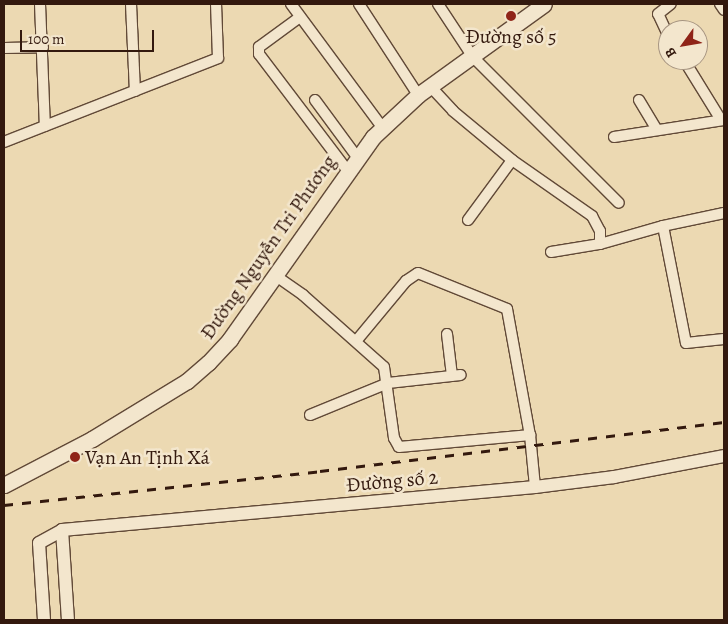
<!DOCTYPE html>
<meta charset="utf-8">
<style>
body{margin:0}
#map{position:relative;width:728px;height:624px;overflow:hidden;background:#ecd9b2;font-family:Alegreya,serif}
div>[style]{position:absolute}
[style*='--x']{left:calc(var(--x)*1px);top:calc(var(--y)*1px);width:calc(var(--w)*1px);rotate:calc(var(--a)*1deg)}
.roads{filter:drop-shadow(1px 0 #614937) drop-shadow(-1px 0 #614937) drop-shadow(0 1px #614937) drop-shadow(0 -1px #614937)}
.minor>*{height:10px;margin:-5px;padding:0 5px;transform-origin:5px;border-radius:5px;background:#f3e6cd}
.tertiary>*{height:12px;margin:-6px;padding:0 6px;transform-origin:6px;border-radius:6px;background:#f3e6cd}
.secondary>*{height:15px;margin:-7.5px;padding:0 7.5px;transform-origin:7.5px;border-radius:7.5px;background:#f3e6cd}
.rail>*{height:2.5px;margin-top:-1.25px;transform-origin:0;background:repeating-linear-gradient(90deg,#33190e 0 9px,transparent 0 18px)}
.dots>*{width:14px;height:14px;translate:-50% -50%;box-sizing:border-box;border:2px solid #f3e6cd;border-radius:50%}
span{translate:-50% -50%;white-space:nowrap;text-align:center;line-height:1.15;-webkit-text-stroke:5px #f3e6cd;paint-order:stroke}
.poi-label{font-size:20px;color:#33190e}
.left{translate:0 -50%;text-align:left}
.street-label{font-size:20px;color:#33190e}
.frame{position:absolute;inset:0;border:5px solid #33190e;pointer-events:none}
.north{position:absolute;left:658px;top:20px;width:50px;height:50px;box-sizing:border-box;background:#f3e6cd;border:1px solid #a69481;border-radius:50%;rotate:238deg;font-size:14px;font-weight:700;line-height:20px;text-align:center;color:#33190e}
.north::after{content:'';display:block;margin:auto;width:18px;height:22px;background:#8f2418;clip-path:polygon(50% 0,100% 100%,50% 72%,0 100%)}
.scale{position:absolute;left:20px;top:30px;width:134px;height:22px;box-sizing:border-box;border:2px solid #33190e;border-top:0;padding-left:6px;font-size:15px;line-height:18px;white-space:nowrap;color:#33190e;-webkit-text-stroke:4px #f3e6cd;paint-order:stroke}
</style>
<div id="map">
<div class="roads">
<div class="minor">
<i style="--x:40;--y:4;--w:122;--a:87.7"></i>
<i style="--x:131;--y:4;--w:87;--a:87.4"></i>
<i style="--x:291;--y:4;--w:153;--a:53.5"></i>
<i style="--x:359;--y:4;--w:108;--a:57"></i>
<i style="--x:438;--y:4;--w:64;--a:56.6"></i>
<i style="--x:473;--y:57;--w:206;--a:45"></i>
<i style="--x:720;--y:4;--w:7;--a:56"></i>
<i style="--x:300;--y:17;--w:51;--a:143.8"></i>
<i style="--x:259;--y:47;--w:7;--a:90"></i>
<i style="--x:259;--y:54;--w:146;--a:52.8"></i>
<i style="--x:668;--y:35;--w:23;--a:-115"></i>
<i style="--x:658;--y:14;--w:16;--a:-38"></i>
<i style="--x:4;--y:48;--w:39;--a:-1"></i>
<i style="--x:684;--y:60;--w:70;--a:58.3"></i>
<i style="--x:430;--y:86;--w:34;--a:47"></i>
<i style="--x:453;--y:111;--w:77;--a:39.7"></i>
<i style="--x:512;--y:160;--w:98;--a:35"></i>
<i style="--x:592;--y:216;--w:17;--a:62"></i>
<i style="--x:600;--y:231;--w:13;--a:90"></i>
<i style="--x:315;--y:100;--w:71;--a:53.6"></i>
<i style="--x:639;--y:100;--w:35;--a:59"></i>
<i style="--x:614;--y:137;--w:111;--a:-8.8"></i>
<i style="--x:4;--y:142;--w:230;--a:-21.4"></i>
<i style="--x:218;--y:58;--w:54;--a:-92.1"></i>
<i style="--x:724;--y:213;--w:62;--a:168"></i>
<i style="--x:663;--y:226;--w:119;--a:78.9"></i>
<i style="--x:686;--y:343;--w:38;--a:-6"></i>
<i style="--x:468;--y:220;--w:74;--a:-53.7"></i>
<i style="--x:551;--y:252;--w:50;--a:-9.3"></i>
<i style="--x:600;--y:244;--w:66;--a:-15.9"></i>
<i style="--x:276;--y:276;--w:33;--a:35"></i>
<i style="--x:303;--y:295;--w:108;--a:41.6"></i>
<i style="--x:384;--y:367;--w:72;--a:82"></i>
<i style="--x:394;--y:438;--w:10;--a:61"></i>
<i style="--x:399;--y:447;--w:132;--a:-5.2"></i>
<i style="--x:447;--y:334;--w:42;--a:83.2"></i>
<i style="--x:357;--y:340;--w:77;--a:-50.3"></i>
<i style="--x:406;--y:281;--w:14;--a:-34"></i>
<i style="--x:418;--y:273;--w:96;--a:22"></i>
<i style="--x:507;--y:309;--w:128;--a:79.7"></i>
<i style="--x:530;--y:435;--w:52;--a:84.5"></i>
<i style="--x:310;--y:415;--w:84;--a:-22.3"></i>
<i style="--x:388;--y:383;--w:73;--a:-6.3"></i>
</div>
<div class="tertiary">
<i style="--x:62;--y:530;--w:90;--a:86.2"></i>
<i style="--x:44;--y:620;--w:77;--a:-93.7"></i>
<i style="--x:39;--y:543;--w:26;--a:-29"></i>
<i style="--x:62;--y:530;--w:475;--a:-5.2"></i>
<i style="--x:535;--y:487;--w:80;--a:-7.2"></i>
<i style="--x:614;--y:477;--w:112;--a:-10.8"></i>
</div>
<div class="secondary">
<i style="--x:4;--y:485;--w:99;--a:-27.6"></i>
<i style="--x:92;--y:439;--w:111;--a:-31.4"></i>
<i style="--x:187;--y:381;--w:28;--a:-41"></i>
<i style="--x:208;--y:363;--w:33;--a:-47"></i>
<i style="--x:230;--y:339;--w:247;--a:-54.7"></i>
<i style="--x:373;--y:137;--w:62;--a:-43"></i>
<i style="--x:418;--y:95;--w:155;--a:-35.8"></i>
</div>
</div>
<div class="rail">
<i style="--x:4;--y:505;--w:318;--a:-6.1"></i>
<i style="--x:320;--y:471;--w:407;--a:-6.9"></i>
</div>
<div class="dots">
<i style="left:511px;top:16px;background:#8f2418"></i>
<i style="left:75px;top:457px;background:#8f2418"></i>
</div>
<div class="poi-label">
<span style="left:511px;top:36px">Đường số 5</span>
<span class="left" style="left:85px;top:457px">Vạn An Tịnh Xá</span>
</div>
<div class="street-label">
<span style="left:268px;top:247px;rotate:-55deg">Đường Nguyễn Tri Phương</span>
<span style="left:392px;top:481px;rotate:-5deg">Đường số 2</span>
</div>
<div class="frame"></div>
<div class="north">B</div>
<div class="scale">100 m</div>
</div>
